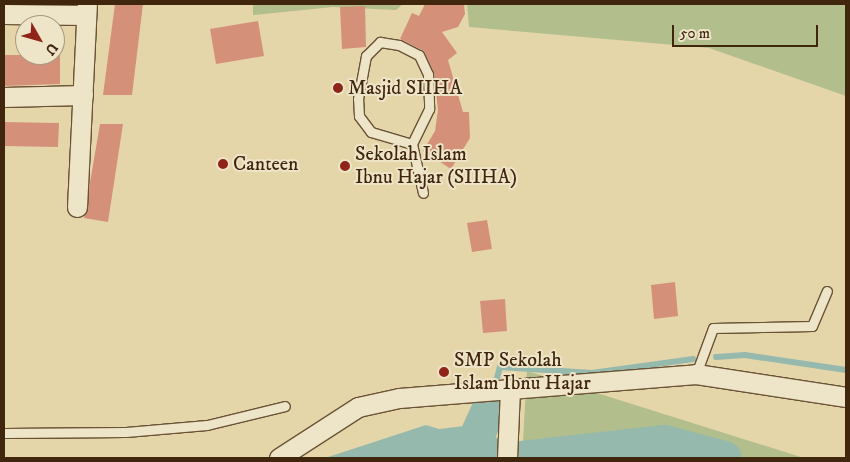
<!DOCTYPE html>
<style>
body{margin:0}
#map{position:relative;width:850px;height:462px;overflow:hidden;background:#e5d6aa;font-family:"IM FELL DW Pica",serif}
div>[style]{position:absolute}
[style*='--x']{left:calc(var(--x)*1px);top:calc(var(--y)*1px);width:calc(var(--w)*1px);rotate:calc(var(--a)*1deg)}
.green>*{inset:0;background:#b2be8b}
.water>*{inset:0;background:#96b9ad}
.stream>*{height:5.5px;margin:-2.75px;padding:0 2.75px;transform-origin:2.75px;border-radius:2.75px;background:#96b9ad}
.river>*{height:35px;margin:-17.5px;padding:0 17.5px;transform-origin:17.5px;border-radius:17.5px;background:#96b9ad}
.building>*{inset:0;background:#d5907a}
.roads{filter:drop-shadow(1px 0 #6a5235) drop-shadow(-1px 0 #6a5235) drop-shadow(0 1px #6a5235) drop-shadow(0 -1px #6a5235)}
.lane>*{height:9px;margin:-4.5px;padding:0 4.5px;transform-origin:4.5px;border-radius:4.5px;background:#eee4c8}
.street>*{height:19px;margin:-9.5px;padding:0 9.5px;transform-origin:9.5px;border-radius:9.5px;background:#eee4c8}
.dots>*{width:14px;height:14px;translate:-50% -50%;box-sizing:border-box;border:2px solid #eee4c8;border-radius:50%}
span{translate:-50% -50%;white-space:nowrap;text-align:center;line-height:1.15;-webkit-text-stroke:4px #eee4c8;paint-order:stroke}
.poi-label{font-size:20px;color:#41260e}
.left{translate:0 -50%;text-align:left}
.frame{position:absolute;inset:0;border:5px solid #41260e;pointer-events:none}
.north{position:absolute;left:15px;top:15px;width:50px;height:50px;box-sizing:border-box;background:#eee4c8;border:1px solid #a9987e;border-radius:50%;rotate:128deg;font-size:14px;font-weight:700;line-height:20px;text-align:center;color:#41260e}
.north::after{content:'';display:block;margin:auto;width:18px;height:22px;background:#8f2418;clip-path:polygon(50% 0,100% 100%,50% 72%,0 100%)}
.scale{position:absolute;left:672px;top:25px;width:146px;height:22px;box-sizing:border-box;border:2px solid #41260e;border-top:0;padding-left:6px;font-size:15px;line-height:18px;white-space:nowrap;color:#41260e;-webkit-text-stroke:4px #eee4c8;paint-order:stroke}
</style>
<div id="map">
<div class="green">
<i style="clip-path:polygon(253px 4px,403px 4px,396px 10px,333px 7px,253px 15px)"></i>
<i style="clip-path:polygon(467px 4px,846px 4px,846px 96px,709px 48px,469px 27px)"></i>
<i style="clip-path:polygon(527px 371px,804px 458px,522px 458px)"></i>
</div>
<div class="water">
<i style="clip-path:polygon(481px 424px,500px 441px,502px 458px,325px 458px,426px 425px,439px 429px)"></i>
</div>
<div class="stream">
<i style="--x:716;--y:357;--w:29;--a:-4"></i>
<i style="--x:745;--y:355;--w:102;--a:8.4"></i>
<i style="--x:489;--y:408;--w:42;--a:-75"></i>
<i style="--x:500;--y:367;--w:92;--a:3.7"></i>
<i style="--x:592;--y:373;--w:102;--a:-7.9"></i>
</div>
<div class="river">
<i style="--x:467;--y:456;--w:53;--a:-65.4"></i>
<i style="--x:521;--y:458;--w:144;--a:-6.4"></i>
<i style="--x:664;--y:442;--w:62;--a:14.9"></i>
</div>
<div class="building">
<i style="clip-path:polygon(115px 4px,143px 4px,132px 95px,103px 95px)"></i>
<i style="clip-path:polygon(425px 4px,464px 4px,465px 14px,458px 27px,442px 32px,457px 53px,448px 60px,463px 112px,469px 112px,470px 138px,451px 169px,423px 151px,435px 131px,438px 110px,434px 73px,424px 51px,400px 39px,412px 13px,419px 16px)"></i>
<i style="clip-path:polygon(365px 6px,366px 47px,342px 49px,340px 7px)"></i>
<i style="clip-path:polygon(258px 21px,264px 56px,216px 64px,210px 29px)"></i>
<i style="clip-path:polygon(4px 55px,60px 55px,60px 84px,4px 86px)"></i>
<i style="clip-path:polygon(4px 122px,59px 123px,58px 147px,4px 146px)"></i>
<i style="clip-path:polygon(100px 124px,123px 124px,108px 222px,84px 218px)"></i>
<i style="clip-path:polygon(487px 220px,492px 249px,472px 252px,467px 223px)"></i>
<i style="clip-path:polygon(675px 282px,678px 316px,654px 319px,651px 285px)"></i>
<i style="clip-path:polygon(505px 299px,507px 331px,483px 333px,480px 301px)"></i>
</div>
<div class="roads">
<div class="lane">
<i style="--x:412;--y:144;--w:43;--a:-163.7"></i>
<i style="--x:371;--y:132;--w:20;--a:-127"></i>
<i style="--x:359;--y:116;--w:17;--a:-93"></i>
<i style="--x:358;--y:99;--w:44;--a:-79.5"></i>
<i style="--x:366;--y:56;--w:20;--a:-45"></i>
<i style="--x:380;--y:42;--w:19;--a:9"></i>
<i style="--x:399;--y:45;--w:22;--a:27"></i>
<i style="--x:419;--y:55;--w:21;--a:65"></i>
<i style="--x:428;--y:74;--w:35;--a:88"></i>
<i style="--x:429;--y:109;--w:39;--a:116"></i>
<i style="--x:412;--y:144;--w:50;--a:77.3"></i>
<i style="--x:696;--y:374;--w:49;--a:-69.7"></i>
<i style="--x:713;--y:328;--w:99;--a:-1.2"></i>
<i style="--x:812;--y:326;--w:38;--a:-67"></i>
<i style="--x:4;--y:433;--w:122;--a:-0.5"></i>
<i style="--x:126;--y:432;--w:81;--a:-4.9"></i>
<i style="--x:207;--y:425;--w:80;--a:-13.7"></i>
</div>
<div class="street">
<i style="--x:4;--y:14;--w:82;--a:0.7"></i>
<i style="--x:4;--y:97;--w:79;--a:-1.5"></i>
<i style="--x:77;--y:207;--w:203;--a:-87.2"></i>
<i style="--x:279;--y:458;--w:94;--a:-32.8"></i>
<i style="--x:358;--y:407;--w:42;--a:-12.4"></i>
<i style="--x:399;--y:398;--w:298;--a:-4.6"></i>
<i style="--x:696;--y:374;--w:152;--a:8.7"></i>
<i style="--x:507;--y:458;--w:68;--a:-87.5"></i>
</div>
</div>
<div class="dots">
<i style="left:338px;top:88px;background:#8f2418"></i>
<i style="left:223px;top:164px;background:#8f2418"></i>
<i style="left:345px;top:166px;background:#8f2418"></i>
<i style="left:444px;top:372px;background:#8f2418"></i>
</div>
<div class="poi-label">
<span class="left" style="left:348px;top:88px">Masjid SIIHA</span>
<span class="left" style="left:355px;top:166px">Sekolah Islam<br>Ibnu Hajar (SIIHA)</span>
<span class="left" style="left:233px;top:164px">Canteen</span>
<span class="left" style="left:454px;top:372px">SMP Sekolah<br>Islam Ibnu Hajar</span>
</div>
<div class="frame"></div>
<div class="north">U</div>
<div class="scale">50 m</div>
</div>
